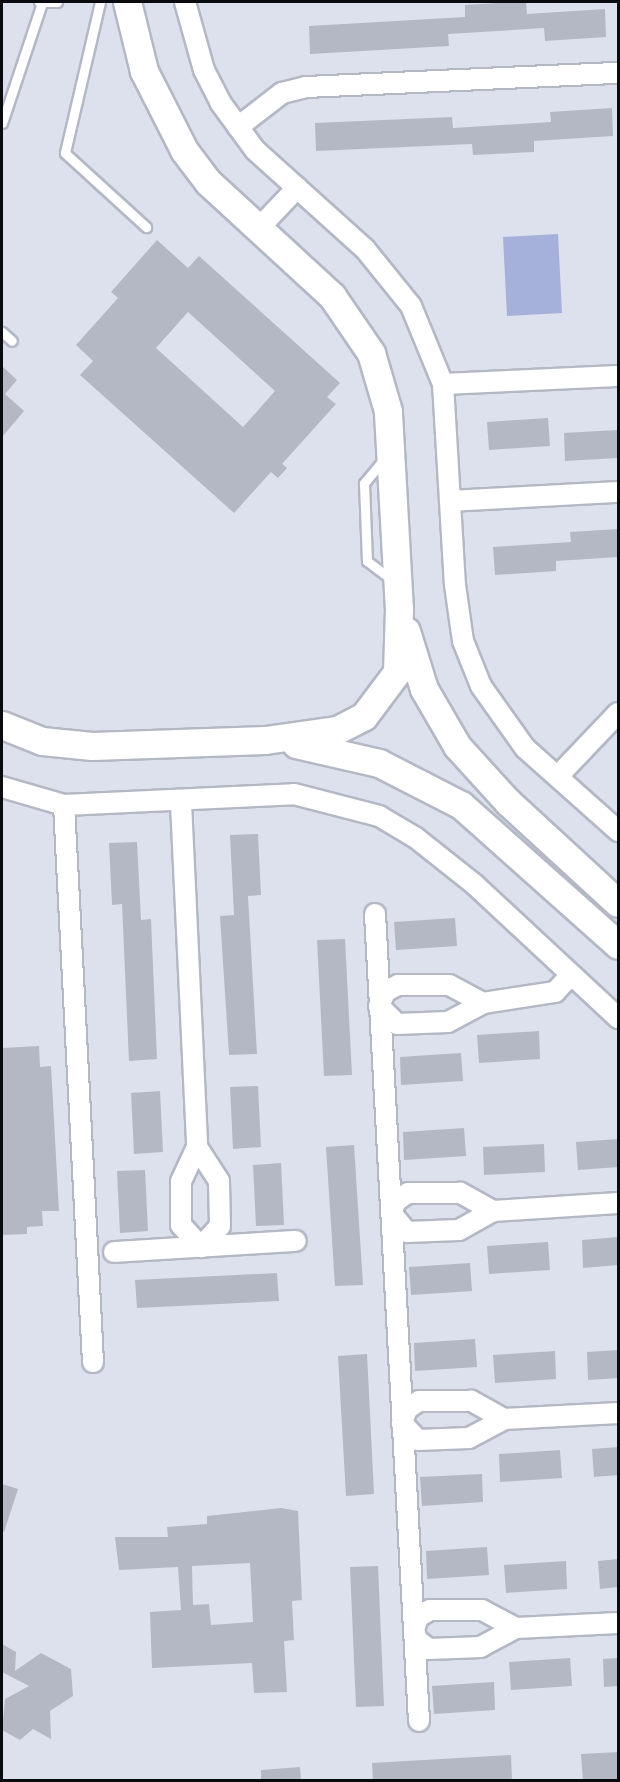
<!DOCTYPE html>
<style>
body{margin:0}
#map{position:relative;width:620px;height:1782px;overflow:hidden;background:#dde1ee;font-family:Montserrat,sans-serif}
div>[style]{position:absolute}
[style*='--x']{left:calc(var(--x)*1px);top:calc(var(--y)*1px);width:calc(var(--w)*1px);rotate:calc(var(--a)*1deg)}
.green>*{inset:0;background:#a5b1da}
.building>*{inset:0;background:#b4b8c4}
.roads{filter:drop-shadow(2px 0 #b4b8c5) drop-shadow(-2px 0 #b4b8c5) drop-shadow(0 2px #b4b8c5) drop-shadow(0 -2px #b4b8c5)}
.lane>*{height:9px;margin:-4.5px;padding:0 4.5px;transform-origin:4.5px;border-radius:4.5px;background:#fff}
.street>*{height:20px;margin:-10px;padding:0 10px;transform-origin:10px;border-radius:10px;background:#fff}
.secondary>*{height:27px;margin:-13.5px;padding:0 13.5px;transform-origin:13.5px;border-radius:13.5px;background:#fff}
span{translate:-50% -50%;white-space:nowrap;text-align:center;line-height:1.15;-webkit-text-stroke:4.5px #eaeefb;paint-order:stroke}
.frame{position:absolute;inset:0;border:3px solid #0a0b0f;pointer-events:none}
</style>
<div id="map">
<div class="green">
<i style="clip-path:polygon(558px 234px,562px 313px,507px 316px,503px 237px)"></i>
</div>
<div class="building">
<i style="clip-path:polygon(512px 2px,526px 2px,527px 14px,605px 9px,606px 37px,545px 41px,544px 28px,448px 34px,449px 46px,310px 54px,309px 26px,465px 17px,465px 5px)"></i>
<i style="clip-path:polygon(612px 108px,613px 136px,534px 141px,534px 152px,473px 155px,472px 144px,316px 151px,315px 123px,452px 117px,453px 128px,551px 122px,550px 112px)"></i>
<i style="clip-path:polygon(evenodd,157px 240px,188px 268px,199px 256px,340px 383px,327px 397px,336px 404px,282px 464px,287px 468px,278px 478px,271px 472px,234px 513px,80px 375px,93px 361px,76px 345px,118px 298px,111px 292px,157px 240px,188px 312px,275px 391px,243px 427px,156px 348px,188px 312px)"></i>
<i style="clip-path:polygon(2px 366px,17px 380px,5px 394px,24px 411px,2px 437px)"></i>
<i style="clip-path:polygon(548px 418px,550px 446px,489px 450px,487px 422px)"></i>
<i style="clip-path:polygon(618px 430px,618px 458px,565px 461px,564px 433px)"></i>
<i style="clip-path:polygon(618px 529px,618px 557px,556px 561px,556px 571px,495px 575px,493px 547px,571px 542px,570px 532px)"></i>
<i style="clip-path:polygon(258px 834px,261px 895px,248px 896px,257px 1054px,229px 1055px,220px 916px,234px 915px,230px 835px)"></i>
<i style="clip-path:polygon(137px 842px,141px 920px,151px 919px,157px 1059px,129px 1061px,122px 904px,112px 905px,109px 843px)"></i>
<i style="clip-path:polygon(455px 918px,457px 946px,396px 950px,394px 922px)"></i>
<i style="clip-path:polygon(345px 939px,352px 1075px,324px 1076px,317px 940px)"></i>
<i style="clip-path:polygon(539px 1031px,540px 1059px,479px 1063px,477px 1035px)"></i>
<i style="clip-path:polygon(39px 1046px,40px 1067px,51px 1066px,59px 1211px,42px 1211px,43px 1226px,27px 1227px,27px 1234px,2px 1235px,2px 1048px)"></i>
<i style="clip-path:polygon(461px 1053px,463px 1081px,401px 1085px,400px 1057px)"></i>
<i style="clip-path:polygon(258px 1086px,261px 1147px,233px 1149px,230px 1087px)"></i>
<i style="clip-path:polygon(160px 1091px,163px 1152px,134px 1154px,131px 1093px)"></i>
<i style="clip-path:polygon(464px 1128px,466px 1156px,404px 1160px,403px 1132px)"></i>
<i style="clip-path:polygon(618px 1139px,618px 1167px,578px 1170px,576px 1142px)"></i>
<i style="clip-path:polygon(544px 1144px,545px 1172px,484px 1175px,483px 1147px)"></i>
<i style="clip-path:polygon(354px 1145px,363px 1285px,335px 1286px,326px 1147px)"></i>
<i style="clip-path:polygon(281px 1163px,284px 1225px,256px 1226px,253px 1165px)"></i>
<i style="clip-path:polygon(145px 1170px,148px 1231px,120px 1233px,117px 1171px)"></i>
<i style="clip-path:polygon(618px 1237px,618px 1265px,583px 1268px,582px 1240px)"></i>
<i style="clip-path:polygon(548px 1242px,550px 1270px,489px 1274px,487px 1246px)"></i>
<i style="clip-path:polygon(470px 1263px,472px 1291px,411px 1295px,409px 1267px)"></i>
<i style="clip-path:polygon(277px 1273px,279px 1301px,137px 1308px,135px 1280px)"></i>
<i style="clip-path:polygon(475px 1339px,477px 1367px,415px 1371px,414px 1343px)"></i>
<i style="clip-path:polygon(618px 1350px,618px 1378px,588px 1380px,587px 1352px)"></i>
<i style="clip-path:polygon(555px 1351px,556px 1379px,495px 1383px,493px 1355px)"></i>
<i style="clip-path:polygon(367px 1354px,374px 1494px,346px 1496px,338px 1356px)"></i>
<i style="clip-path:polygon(618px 1447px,618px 1475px,594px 1477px,592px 1449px)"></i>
<i style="clip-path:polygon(560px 1450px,562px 1478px,500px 1482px,499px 1454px)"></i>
<i style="clip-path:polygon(482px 1474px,483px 1502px,422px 1506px,420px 1477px)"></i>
<i style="clip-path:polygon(2px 1484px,18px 1489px,4px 1532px,2px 1531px)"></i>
<i style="clip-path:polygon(evenodd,281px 1508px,298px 1511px,302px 1600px,292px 1601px,294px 1640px,284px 1641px,287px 1692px,254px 1693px,252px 1663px,152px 1668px,150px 1612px,181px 1610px,178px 1567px,119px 1570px,115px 1537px,168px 1537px,167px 1527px,207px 1524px,207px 1516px,281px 1508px,250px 1563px,253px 1622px,211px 1625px,209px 1604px,193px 1605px,192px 1566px,250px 1563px)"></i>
<i style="clip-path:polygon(487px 1547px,489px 1575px,427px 1579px,426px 1551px)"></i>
<i style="clip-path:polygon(618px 1559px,618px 1587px,600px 1589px,598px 1561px)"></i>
<i style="clip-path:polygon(566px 1561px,567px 1589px,506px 1593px,504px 1565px)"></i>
<i style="clip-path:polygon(378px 1566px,384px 1706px,356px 1707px,350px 1567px)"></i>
<i style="clip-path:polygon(2px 1644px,16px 1652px,15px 1671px,41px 1653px,71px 1669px,73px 1696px,50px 1711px,51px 1739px,33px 1729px,20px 1740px,2px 1730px,5px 1699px,29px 1686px,2px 1672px)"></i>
<i style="clip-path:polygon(570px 1658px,572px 1686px,511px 1690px,509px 1662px)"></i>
<i style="clip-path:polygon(618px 1658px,618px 1686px,604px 1687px,603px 1659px)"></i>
<i style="clip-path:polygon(494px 1682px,495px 1710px,434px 1714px,432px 1686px)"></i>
<i style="clip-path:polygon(618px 1752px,618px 1780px,583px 1780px,581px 1754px)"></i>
<i style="clip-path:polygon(511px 1755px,512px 1780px,373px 1780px,372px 1763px)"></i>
<i style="clip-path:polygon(300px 1767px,301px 1780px,261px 1780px,261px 1770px)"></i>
</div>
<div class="roads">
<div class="lane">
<i style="--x:39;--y:2;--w:18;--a:0"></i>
<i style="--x:100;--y:2;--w:155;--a:103.1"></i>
<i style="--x:65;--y:153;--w:110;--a:42.4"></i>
<i style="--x:2;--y:123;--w:126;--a:-71.6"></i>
<i style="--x:2;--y:332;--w:13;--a:42"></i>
<i style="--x:385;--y:458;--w:33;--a:130"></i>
<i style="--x:364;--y:483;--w:78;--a:87.8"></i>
<i style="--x:367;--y:561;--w:31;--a:37"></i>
</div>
<div class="street">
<i style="--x:185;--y:2;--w:71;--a:74.4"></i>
<i style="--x:204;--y:70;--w:36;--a:63"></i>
<i style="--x:220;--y:102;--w:59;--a:53.9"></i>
<i style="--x:255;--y:150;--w:148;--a:42"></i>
<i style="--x:365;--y:249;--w:73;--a:51.1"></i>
<i style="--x:411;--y:306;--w:84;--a:67.7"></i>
<i style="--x:443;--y:384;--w:201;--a:86.6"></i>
<i style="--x:455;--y:585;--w:57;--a:81.9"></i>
<i style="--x:463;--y:641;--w:48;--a:68.2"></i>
<i style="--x:481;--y:686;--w:76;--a:54.6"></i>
<i style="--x:525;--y:748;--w:125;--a:41.7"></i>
<i style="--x:238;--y:127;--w:56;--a:-37.7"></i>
<i style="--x:282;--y:93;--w:25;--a:-14"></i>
<i style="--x:306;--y:87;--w:312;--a:-2.6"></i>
<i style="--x:258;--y:229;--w:57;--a:-46.4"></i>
<i style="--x:443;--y:384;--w:175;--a:-2.6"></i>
<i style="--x:450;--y:501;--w:168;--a:-3.1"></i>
<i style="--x:558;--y:776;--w:87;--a:-46.4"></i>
<i style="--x:2;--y:787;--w:65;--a:16.2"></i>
<i style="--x:64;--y:805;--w:230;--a:-2.7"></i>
<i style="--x:294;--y:794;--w:88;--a:14.5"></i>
<i style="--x:379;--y:816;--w:43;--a:30.7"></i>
<i style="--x:416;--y:838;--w:74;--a:38.4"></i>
<i style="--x:474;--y:884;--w:197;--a:42.9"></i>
<i style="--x:181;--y:803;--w:344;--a:87.3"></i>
<i style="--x:197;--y:1147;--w:38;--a:115"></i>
<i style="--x:181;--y:1182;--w:43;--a:90"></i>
<i style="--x:181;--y:1225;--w:30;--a:48"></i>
<i style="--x:201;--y:1247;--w:28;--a:-48"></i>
<i style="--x:220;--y:1226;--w:45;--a:-91.3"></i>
<i style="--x:219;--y:1181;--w:40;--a:-122.9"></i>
<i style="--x:64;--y:805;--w:558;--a:87.02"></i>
<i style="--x:375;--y:914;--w:808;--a:86.88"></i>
<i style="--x:483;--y:1003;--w:38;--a:-152"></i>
<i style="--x:449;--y:985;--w:51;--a:180"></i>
<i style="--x:398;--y:985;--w:15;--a:152"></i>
<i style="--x:385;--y:992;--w:15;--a:113"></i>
<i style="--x:379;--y:1006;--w:25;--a:45"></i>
<i style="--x:397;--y:1024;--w:51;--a:-2.2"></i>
<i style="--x:448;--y:1022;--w:40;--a:-28"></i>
<i style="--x:483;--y:1003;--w:73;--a:-8.7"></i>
<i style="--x:555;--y:992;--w:23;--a:-47"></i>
<i style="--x:493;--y:1211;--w:38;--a:-151"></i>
<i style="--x:460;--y:1193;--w:52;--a:180"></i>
<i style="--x:408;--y:1193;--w:14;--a:146"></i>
<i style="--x:396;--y:1201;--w:13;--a:113"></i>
<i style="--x:391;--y:1213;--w:25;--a:50"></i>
<i style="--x:407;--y:1232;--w:52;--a:-2.2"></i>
<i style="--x:459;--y:1230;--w:39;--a:-29"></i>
<i style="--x:493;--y:1211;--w:125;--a:-3.7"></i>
<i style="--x:114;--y:1252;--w:182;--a:-3.5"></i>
<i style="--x:504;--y:1419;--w:38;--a:-151"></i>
<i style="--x:471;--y:1401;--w:52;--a:180"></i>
<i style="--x:419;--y:1401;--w:14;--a:146"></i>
<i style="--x:407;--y:1409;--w:15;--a:110"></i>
<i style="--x:402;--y:1423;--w:23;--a:47"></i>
<i style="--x:418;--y:1440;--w:51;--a:-2.2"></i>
<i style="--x:469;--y:1438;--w:40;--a:-28"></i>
<i style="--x:504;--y:1419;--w:114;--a:-3"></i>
<i style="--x:516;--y:1628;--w:40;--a:152"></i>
<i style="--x:481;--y:1647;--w:52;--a:177.8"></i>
<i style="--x:429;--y:1649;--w:15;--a:-143"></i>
<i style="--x:417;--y:1640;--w:10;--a:-107"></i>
<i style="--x:414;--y:1630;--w:14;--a:-73"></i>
<i style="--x:418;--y:1617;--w:14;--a:-30"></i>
<i style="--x:430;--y:1610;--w:52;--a:0"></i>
<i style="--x:482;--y:1610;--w:38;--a:28"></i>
<i style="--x:516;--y:1628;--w:102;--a:-2.8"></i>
</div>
<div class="secondary">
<i style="--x:406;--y:631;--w:61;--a:72.8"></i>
<i style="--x:424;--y:689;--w:66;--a:59.9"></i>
<i style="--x:457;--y:746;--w:76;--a:47.7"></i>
<i style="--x:508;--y:802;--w:149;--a:42.6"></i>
<i style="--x:2;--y:725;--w:43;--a:21.8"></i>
<i style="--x:42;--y:741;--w:50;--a:5.7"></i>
<i style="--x:92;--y:746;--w:173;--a:-2"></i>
<i style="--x:265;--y:740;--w:73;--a:-7.9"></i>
<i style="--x:337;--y:730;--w:30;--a:-27"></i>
<i style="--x:364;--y:716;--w:55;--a:-53.1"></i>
<i style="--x:397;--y:672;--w:62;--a:-88.2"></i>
<i style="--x:399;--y:610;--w:199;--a:-93.2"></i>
<i style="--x:388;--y:411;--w:60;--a:-106.3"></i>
<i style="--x:371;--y:353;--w:69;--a:-124.4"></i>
<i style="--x:332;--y:296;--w:168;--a:-137.4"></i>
<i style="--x:208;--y:182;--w:40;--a:-127"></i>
<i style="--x:184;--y:150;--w:89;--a:-116.9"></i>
<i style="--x:144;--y:71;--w:71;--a:-103.8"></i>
<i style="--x:296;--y:744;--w:85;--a:12.9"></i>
<i style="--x:379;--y:763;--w:92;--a:27.1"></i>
<i style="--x:461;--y:805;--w:210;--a:41.7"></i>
</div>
</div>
<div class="frame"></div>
</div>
